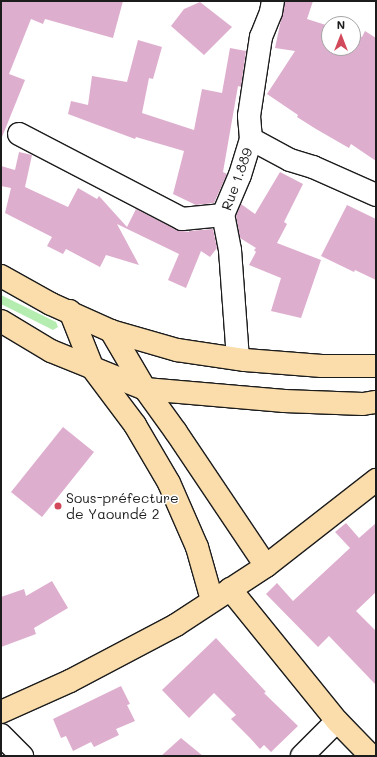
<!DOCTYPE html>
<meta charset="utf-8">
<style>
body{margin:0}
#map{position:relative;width:377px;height:757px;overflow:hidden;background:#fff;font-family:Mali,sans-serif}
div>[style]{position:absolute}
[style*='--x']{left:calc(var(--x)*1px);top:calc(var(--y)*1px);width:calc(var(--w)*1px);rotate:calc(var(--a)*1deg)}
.green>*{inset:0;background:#b5edb1}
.building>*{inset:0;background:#deaece}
.roads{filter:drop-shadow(1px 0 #1c1c1c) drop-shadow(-1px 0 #1c1c1c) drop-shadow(0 1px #1c1c1c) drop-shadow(0 -1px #1c1c1c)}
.minor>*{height:22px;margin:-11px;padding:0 11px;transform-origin:11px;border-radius:11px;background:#fff}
.major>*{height:22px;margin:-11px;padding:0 11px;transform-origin:11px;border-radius:11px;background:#faddab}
.dots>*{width:11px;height:11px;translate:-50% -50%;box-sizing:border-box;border:2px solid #fff;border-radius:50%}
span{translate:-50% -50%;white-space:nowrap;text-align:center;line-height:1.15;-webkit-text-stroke:3px #fff;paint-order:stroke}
.street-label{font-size:14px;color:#1c1c1c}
.poi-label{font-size:14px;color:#1c1c1c}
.left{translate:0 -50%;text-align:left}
.frame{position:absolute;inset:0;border:2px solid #1c1c1c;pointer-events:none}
.north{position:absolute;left:321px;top:16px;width:40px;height:40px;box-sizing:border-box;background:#fff;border:1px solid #a4a4a4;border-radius:50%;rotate:0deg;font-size:11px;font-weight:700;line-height:16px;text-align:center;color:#1c1c1c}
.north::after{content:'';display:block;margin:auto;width:14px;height:18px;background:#d1495b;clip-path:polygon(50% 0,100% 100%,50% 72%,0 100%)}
</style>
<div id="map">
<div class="green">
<i style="clip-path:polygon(1px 295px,56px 322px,58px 327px,53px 330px,1px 304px)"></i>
</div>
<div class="building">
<i style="clip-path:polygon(1px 1px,123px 1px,113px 38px,45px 19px,43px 24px,31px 19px,9px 74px,25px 80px,2px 137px)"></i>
<i style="clip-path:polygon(285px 1px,313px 1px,307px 19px,329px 26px,329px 48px,353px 48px,353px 34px,362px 37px,365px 31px,376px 38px,376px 161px,351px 144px,349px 148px,316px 129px,297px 117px,298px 115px,267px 94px,295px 51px,275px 48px)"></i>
<i style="clip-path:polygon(200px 2px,232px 27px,204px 55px,171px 26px,184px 9px)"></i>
<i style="clip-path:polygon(138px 40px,162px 47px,153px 79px,149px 78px,142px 113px,194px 130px,202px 89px,222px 93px,230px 48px,246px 51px,241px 87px,238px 86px,223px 172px,227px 174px,214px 203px,196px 205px,173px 194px,184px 151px,136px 137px,135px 139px,68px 114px,71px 101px,88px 105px,92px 76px,127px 82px)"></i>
<i style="clip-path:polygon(19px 152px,32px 155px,25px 187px,68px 207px,78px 188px,97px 199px,99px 196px,127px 227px,136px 209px,177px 230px,189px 232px,189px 231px,213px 229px,217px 248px,210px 257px,201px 251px,186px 288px,168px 280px,179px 254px,117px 224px,139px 265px,106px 255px,100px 267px,66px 249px,63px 254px,47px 246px,52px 237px,5px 213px,11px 188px,1px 186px,1px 166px,15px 170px)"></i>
<i style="clip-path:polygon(280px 172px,303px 184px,284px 222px,287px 224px,277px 243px,321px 260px,301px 318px,271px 311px,281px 278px,249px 265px,256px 252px,254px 250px,256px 248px,240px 238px,236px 216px,241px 204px,255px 214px)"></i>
<i style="clip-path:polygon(347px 205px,376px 219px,376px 280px,355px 270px,354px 272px,321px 256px)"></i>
<i style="clip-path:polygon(63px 427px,94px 452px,42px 517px,11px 492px)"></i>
<i style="clip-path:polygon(346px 523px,359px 538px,376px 523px,376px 592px,356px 611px,376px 631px,376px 685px,329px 636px,318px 647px,266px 594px,277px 583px,293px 601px,350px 548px,335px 532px)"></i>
<i style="clip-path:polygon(52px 581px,68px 608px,34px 628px,36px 634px,1px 647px,1px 597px,24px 589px,26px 596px)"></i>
<i style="clip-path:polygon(216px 638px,266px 692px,264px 693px,298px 726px,271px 752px,264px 745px,260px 749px,250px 738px,231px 719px,236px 715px,214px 693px,189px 718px,162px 690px)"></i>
<i style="clip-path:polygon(121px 686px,130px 704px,127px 705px,135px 721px,116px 729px,119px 735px,94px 747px,91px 742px,73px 751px,66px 736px,61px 738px,53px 719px)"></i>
<i style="clip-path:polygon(181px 738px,203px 756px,161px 756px)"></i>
</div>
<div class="roads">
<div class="minor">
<i style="--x:19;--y:134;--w:184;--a:27.5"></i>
<i style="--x:182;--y:219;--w:41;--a:-5.6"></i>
<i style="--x:251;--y:139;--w:44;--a:28.3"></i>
<i style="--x:290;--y:160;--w:24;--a:17"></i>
<i style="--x:313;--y:167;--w:69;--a:24"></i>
<i style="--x:238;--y:359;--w:109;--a:-94.2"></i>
<i style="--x:230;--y:250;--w:36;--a:-101"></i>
<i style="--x:223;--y:215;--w:43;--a:-67"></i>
<i style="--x:240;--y:175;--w:38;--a:-73"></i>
<i style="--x:251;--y:139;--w:23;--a:-95"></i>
<i style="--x:249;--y:116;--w:80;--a:-81.4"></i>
<i style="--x:261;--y:37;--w:27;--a:-68"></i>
<i style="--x:271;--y:12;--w:11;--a:-80"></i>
<i style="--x:1;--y:735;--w:30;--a:45"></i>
<i style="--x:302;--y:756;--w:49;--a:-45"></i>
</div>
<div class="major">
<i style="--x:1;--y:276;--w:57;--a:29.2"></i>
<i style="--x:51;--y:304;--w:66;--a:24.2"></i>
<i style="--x:111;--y:331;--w:69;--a:16.1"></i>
<i style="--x:177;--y:350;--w:69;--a:8.4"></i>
<i style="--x:245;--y:360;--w:77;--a:4.5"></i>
<i style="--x:322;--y:366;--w:54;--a:0"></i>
<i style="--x:70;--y:311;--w:62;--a:68.4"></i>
<i style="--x:93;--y:369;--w:70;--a:53.1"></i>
<i style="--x:135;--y:425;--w:67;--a:59.6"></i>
<i style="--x:169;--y:483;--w:70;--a:66.4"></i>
<i style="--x:197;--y:547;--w:55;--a:74.2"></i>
<i style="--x:1;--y:321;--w:58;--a:31"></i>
<i style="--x:51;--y:351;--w:101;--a:22"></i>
<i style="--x:145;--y:389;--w:140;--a:4.9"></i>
<i style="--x:284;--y:401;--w:79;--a:2.2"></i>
<i style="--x:363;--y:404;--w:13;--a:-9"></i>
<i style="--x:111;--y:331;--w:67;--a:59.6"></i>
<i style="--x:145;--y:389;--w:53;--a:54.2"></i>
<i style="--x:176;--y:432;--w:161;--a:56.1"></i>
<i style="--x:230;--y:589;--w:170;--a:51"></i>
<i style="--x:337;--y:721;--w:49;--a:45.8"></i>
<i style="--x:1;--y:712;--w:76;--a:-24.2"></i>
<i style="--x:70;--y:681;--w:120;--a:-27.8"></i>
<i style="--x:176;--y:625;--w:108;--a:-33.2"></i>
<i style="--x:266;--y:566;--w:140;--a:-38"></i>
</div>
</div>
<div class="dots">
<i style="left:58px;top:506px;background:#d1495b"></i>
</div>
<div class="street-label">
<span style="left:237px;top:179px;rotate:-70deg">Rue 1.889</span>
</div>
<div class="poi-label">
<span class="left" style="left:66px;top:506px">Sous-préfecture<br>de Yaoundé 2</span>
</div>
<div class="frame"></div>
<div class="north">N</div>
</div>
